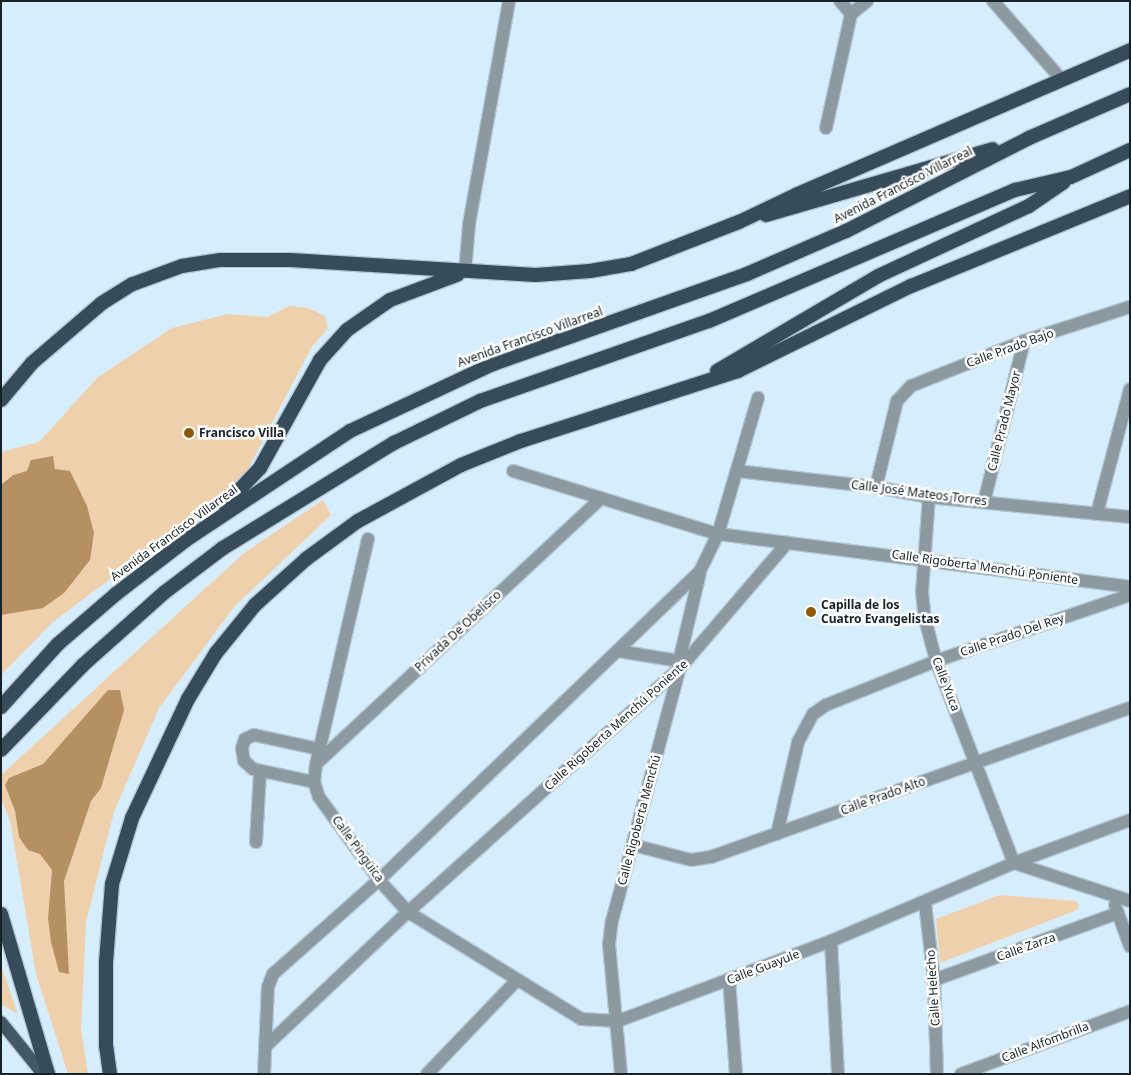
<!DOCTYPE html>
<meta charset="utf-8">
<style>
body{margin:0}
#map{position:relative;width:1131px;height:1075px;overflow:hidden;background:#d5edfc;font-family:"Noto Sans",sans-serif}
div>[style]{position:absolute}
[style*='--x']{left:calc(var(--x)*1px);top:calc(var(--y)*1px);width:calc(var(--w)*1px);rotate:calc(var(--a)*1deg)}
.green>*{inset:0;background:#efd0ad}
.water>*{inset:0;background:#b59063}
.roads{filter:drop-shadow(1px 0 #b3c8d6) drop-shadow(-1px 0 #b3c8d6) drop-shadow(0 1px #b3c8d6) drop-shadow(0 -1px #b3c8d6)}
.minor>*{height:12px;margin:-6px;padding:0 6px;transform-origin:6px;border-radius:6px;background:#8d99a1}
.primary>*{height:12px;margin:-6px;padding:0 6px;transform-origin:6px;border-radius:6px;background:#435866}
.trunk>*{height:14px;margin:-7px;padding:0 7px;transform-origin:7px;border-radius:7px;background:#364c5b}
.dots>*{width:14px;height:14px;translate:-50% -50%;box-sizing:border-box;border:2px solid #fff;border-radius:50%}
span{translate:-50% -50%;white-space:nowrap;text-align:center;line-height:1.15;-webkit-text-stroke:5px #fff;paint-order:stroke}
.street-label{font-size:12px;color:#162128}
.poi-label{font-size:12px;color:#162128;font-weight:700}
.left{translate:0 -50%;text-align:left}
.frame{position:absolute;inset:0;border:2px solid #162128;pointer-events:none}
</style>
<div id="map">
<div class="green">
<i style="clip-path:polygon(289px 306px,308px 308px,325px 316px,328px 328px,311px 348px,243px 479px,53px 622px,1px 675px,1px 452px,39px 442px,98px 377px,172px 328px,228px 314px,268px 317px)"></i>
<i style="clip-path:polygon(323px 500px,331px 515px,234px 607px,159px 708px,114px 812px,86px 922px,81px 1028px,88px 1074px,68px 1074px,36px 974px,10px 820px,1px 799px,1px 775px,244px 553px)"></i>
<i style="clip-path:polygon(1000px 895px,1076px 901px,1079px 905px,1077px 910px,940px 963px,936px 919px)"></i>
<i style="clip-path:polygon(1px 965px,18px 1014px,1px 1004px)"></i>
</div>
<div class="water">
<i style="clip-path:polygon(53px 456px,55px 469px,70px 471px,87px 506px,94px 533px,90px 560px,64px 593px,43px 608px,1px 615px,1px 485px,13px 475px,27px 471px,31px 460px)"></i>
<i style="clip-path:polygon(108px 690px,120px 690px,124px 710px,101px 788px,91px 801px,64px 881px,69px 974px,59px 972px,51px 942px,48px 918px,52px 870px,40px 854px,28px 850px,19px 837px,15px 811px,5px 785px,9px 778px,43px 764px)"></i>
</div>
<div class="roads">
<div class="minor">
<i style="--x:993;--y:1;--w:105;--a:48.9"></i>
<i style="--x:851;--y:14;--w:21;--a:-39"></i>
<i style="--x:826;--y:128;--w:117;--a:-77.6"></i>
<i style="--x:851;--y:14;--w:17;--a:-130"></i>
<i style="--x:465;--y:272;--w:48;--a:-85.2"></i>
<i style="--x:469;--y:224;--w:227;--a:-79.8"></i>
<i style="--x:513;--y:471;--w:214;--a:17.1"></i>
<i style="--x:718;--y:534;--w:415;--a:7.3"></i>
<i style="--x:737;--y:471;--w:140;--a:6.6"></i>
<i style="--x:876;--y:487;--w:54;--a:10.7"></i>
<i style="--x:929;--y:497;--w:202;--a:5.7"></i>
<i style="--x:876;--y:487;--w:89;--a:-76.3"></i>
<i style="--x:897;--y:401;--w:21;--a:-47"></i>
<i style="--x:911;--y:386;--w:122;--a:-21.7"></i>
<i style="--x:1024;--y:341;--w:111;--a:-17.8"></i>
<i style="--x:929;--y:497;--w:95;--a:94.2"></i>
<i style="--x:922;--y:592;--w:27;--a:84"></i>
<i style="--x:925;--y:619;--w:43;--a:75.3"></i>
<i style="--x:936;--y:661;--w:217;--a:68.9"></i>
<i style="--x:1014;--y:863;--w:122;--a:18.1"></i>
<i style="--x:984;--y:502;--w:166;--a:-76"></i>
<i style="--x:1097;--y:513;--w:128;--a:-75.1"></i>
<i style="--x:368;--y:539;--w:231;--a:103"></i>
<i style="--x:316;--y:764;--w:18;--a:96"></i>
<i style="--x:314;--y:782;--w:16;--a:72"></i>
<i style="--x:319;--y:797;--w:102;--a:54.1"></i>
<i style="--x:379;--y:880;--w:43;--a:47.8"></i>
<i style="--x:408;--y:912;--w:203;--a:31.7"></i>
<i style="--x:581;--y:1019;--w:37;--a:3"></i>
<i style="--x:618;--y:1021;--w:228;--a:-20.6"></i>
<i style="--x:831;--y:941;--w:199;--a:-23.1"></i>
<i style="--x:1014;--y:863;--w:124;--a:-20.3"></i>
<i style="--x:618;--y:651;--w:62;--a:9.3"></i>
<i style="--x:316;--y:764;--w:390;--a:-43"></i>
<i style="--x:314;--y:782;--w:62;--a:-168"></i>
<i style="--x:253;--y:769;--w:12;--a:-138"></i>
<i style="--x:244;--y:761;--w:13;--a:-99"></i>
<i style="--x:242;--y:748;--w:9;--a:-72"></i>
<i style="--x:245;--y:739;--w:10;--a:-24"></i>
<i style="--x:254;--y:735;--w:66;--a:12.2"></i>
<i style="--x:777;--y:834;--w:94;--a:-77.1"></i>
<i style="--x:798;--y:742;--w:32;--a:-62"></i>
<i style="--x:813;--y:714;--w:16;--a:-35"></i>
<i style="--x:826;--y:705;--w:118;--a:-21.8"></i>
<i style="--x:936;--y:661;--w:205;--a:-18.8"></i>
<i style="--x:256;--y:842;--w:70;--a:-86.7"></i>
<i style="--x:633;--y:845;--w:60;--a:14.5"></i>
<i style="--x:691;--y:860;--w:20;--a:-9"></i>
<i style="--x:711;--y:857;--w:445;--a:-19.6"></i>
<i style="--x:925;--y:903;--w:78;--a:83.3"></i>
<i style="--x:934;--y:980;--w:94;--a:88.2"></i>
<i style="--x:1115;--y:905;--w:44;--a:69.9"></i>
<i style="--x:831;--y:941;--w:133;--a:87"></i>
<i style="--x:729;--y:979;--w:95;--a:85.8"></i>
<i style="--x:934;--y:980;--w:196;--a:-20"></i>
<i style="--x:265;--y:1047;--w:197;--a:-43.4"></i>
<i style="--x:408;--y:912;--w:365;--a:-41.9"></i>
<i style="--x:680;--y:668;--w:165;--a:-49.4"></i>
<i style="--x:264;--y:1074;--w:87;--a:-87.4"></i>
<i style="--x:268;--y:987;--w:14;--a:-69"></i>
<i style="--x:273;--y:974;--w:142;--a:-41.6"></i>
<i style="--x:379;--y:880;--w:446;--a:-43.9"></i>
<i style="--x:700;--y:571;--w:41;--a:-64.1"></i>
<i style="--x:718;--y:534;--w:142;--a:-73.6"></i>
<i style="--x:427;--y:1074;--w:130;--a:-46.2"></i>
<i style="--x:621;--y:1074;--w:131;--a:-95.3"></i>
<i style="--x:609;--y:944;--w:23;--a:-83"></i>
<i style="--x:612;--y:921;--w:262;--a:-75"></i>
<i style="--x:680;--y:668;--w:7;--a:-98"></i>
<i style="--x:679;--y:661;--w:90;--a:-76.6"></i>
<i style="--x:961;--y:1074;--w:180;--a:-20.4"></i>
</div>
<div class="primary">
<i style="--x:1;--y:1022;--w:67;--a:51.1"></i>
</div>
<div class="trunk">
<i style="--x:766;--y:215;--w:236;--a:-16.2"></i>
<i style="--x:717;--y:371;--w:187;--a:-30.5"></i>
<i style="--x:878;--y:276;--w:166;--a:-24.9"></i>
<i style="--x:1029;--y:206;--w:42;--a:-34.4"></i>
<i style="--x:1;--y:400;--w:48;--a:-50"></i>
<i style="--x:32;--y:363;--w:92;--a:-40.6"></i>
<i style="--x:102;--y:303;--w:36;--a:-32"></i>
<i style="--x:133;--y:284;--w:52;--a:-20.2"></i>
<i style="--x:182;--y:266;--w:39;--a:-9"></i>
<i style="--x:221;--y:260;--w:69;--a:0"></i>
<i style="--x:290;--y:260;--w:246;--a:3.5"></i>
<i style="--x:536;--y:275;--w:54;--a:-4.2"></i>
<i style="--x:590;--y:271;--w:42;--a:-9.7"></i>
<i style="--x:631;--y:264;--w:116;--a:-21.3"></i>
<i style="--x:739;--y:222;--w:65;--a:-25.4"></i>
<i style="--x:798;--y:194;--w:362;--a:-23.4"></i>
<i style="--x:225;--y:505;--w:51;--a:-46.6"></i>
<i style="--x:260;--y:468;--w:124;--a:-60.9"></i>
<i style="--x:320;--y:360;--w:40;--a:-48"></i>
<i style="--x:347;--y:330;--w:52;--a:-34.9"></i>
<i style="--x:390;--y:300;--w:72;--a:-20.5"></i>
<i style="--x:1;--y:707;--w:85;--a:-47.9"></i>
<i style="--x:58;--y:644;--w:77;--a:-40.8"></i>
<i style="--x:116;--y:594;--w:88;--a:-37.6"></i>
<i style="--x:186;--y:540;--w:197;--a:-33.6"></i>
<i style="--x:350;--y:431;--w:158;--a:-25.1"></i>
<i style="--x:493;--y:364;--w:269;--a:-19.5"></i>
<i style="--x:747;--y:274;--w:108;--a:-23.5"></i>
<i style="--x:846;--y:231;--w:205;--a:-26.9"></i>
<i style="--x:1029;--y:138;--w:110;--a:-23.5"></i>
<i style="--x:1;--y:750;--w:118;--a:-46"></i>
<i style="--x:83;--y:665;--w:110;--a:-41.7"></i>
<i style="--x:165;--y:592;--w:73;--a:-37.2"></i>
<i style="--x:223;--y:548;--w:201;--a:-31.6"></i>
<i style="--x:394;--y:443;--w:96;--a:-26"></i>
<i style="--x:480;--y:401;--w:243;--a:-19.3"></i>
<i style="--x:709;--y:321;--w:333;--a:-23.2"></i>
<i style="--x:1015;--y:190;--w:57;--a:-13.1"></i>
<i style="--x:1071;--y:177;--w:65;--a:-24.6"></i>
<i style="--x:1;--y:914;--w:167;--a:73.6"></i>
<i style="--x:110;--y:1074;--w:29;--a:-98"></i>
<i style="--x:106;--y:1045;--w:83;--a:-90"></i>
<i style="--x:106;--y:962;--w:78;--a:-85.6"></i>
<i style="--x:112;--y:884;--w:69;--a:-73.1"></i>
<i style="--x:132;--y:818;--w:132;--a:-64.8"></i>
<i style="--x:188;--y:699;--w:54;--a:-58.7"></i>
<i style="--x:216;--y:653;--w:62;--a:-50.9"></i>
<i style="--x:255;--y:605;--w:69;--a:-42"></i>
<i style="--x:306;--y:559;--w:64;--a:-36.2"></i>
<i style="--x:358;--y:521;--w:117;--a:-28.5"></i>
<i style="--x:461;--y:465;--w:65;--a:-21.8"></i>
<i style="--x:521;--y:441;--w:228;--a:-17.9"></i>
<i style="--x:738;--y:371;--w:193;--a:-26.2"></i>
<i style="--x:911;--y:286;--w:237;--a:-22.3"></i>
</div>
</div>
<div class="dots">
<i style="left:189px;top:433px;background:#8d5906"></i>
<i style="left:811px;top:612px;background:#8d5906"></i>
</div>
<div class="street-label">
<span style="left:903px;top:185px;rotate:-27deg">Avenida Francisco Villarreal</span>
<span style="left:530px;top:337px;rotate:-20deg">Avenida Francisco Villarreal</span>
<span style="left:1010px;top:348px;rotate:-20deg">Calle Prado Bajo</span>
<span style="left:1004px;top:421px;rotate:-76deg">Calle Prado Mayor</span>
<span style="left:919px;top:493px;rotate:7deg">Calle José Mateos Torres</span>
<span style="left:174px;top:533px;rotate:-36deg">Avenida Francisco Villarreal</span>
<span style="left:985px;top:567px;rotate:8deg">Calle Rigoberta Menchú Poniente</span>
<span style="left:458px;top:631px;rotate:-43deg">Privada De Obelisco</span>
<span style="left:1012px;top:635px;rotate:-19deg">Calle Prado Del Rey</span>
<span style="left:946px;top:684px;rotate:69deg">Calle Yuca</span>
<span style="left:616px;top:725px;rotate:-42deg">Calle Rigoberta Menchú Poniente</span>
<span style="left:883px;top:796px;rotate:-20deg">Calle Prado Alto</span>
<span style="left:639px;top:820px;rotate:-75deg">Calle Rigoberta Menchú</span>
<span style="left:358px;top:849px;rotate:54deg">Calle Pingüica</span>
<span style="left:1026px;top:947px;rotate:-20deg">Calle Zarza</span>
<span style="left:763px;top:967px;rotate:-21deg">Calle Guayule</span>
<span style="left:933px;top:988px;rotate:-94deg">Calle Helecho</span>
<span style="left:1045px;top:1042px;rotate:-21deg">Calle Alfombrilla</span>
</div>
<div class="poi-label">
<span class="left" style="left:199px;top:433px">Francisco Villa</span>
<span class="left" style="left:821px;top:612px">Capilla de los<br>Cuatro Evangelistas</span>
</div>
<div class="frame"></div>
</div>
